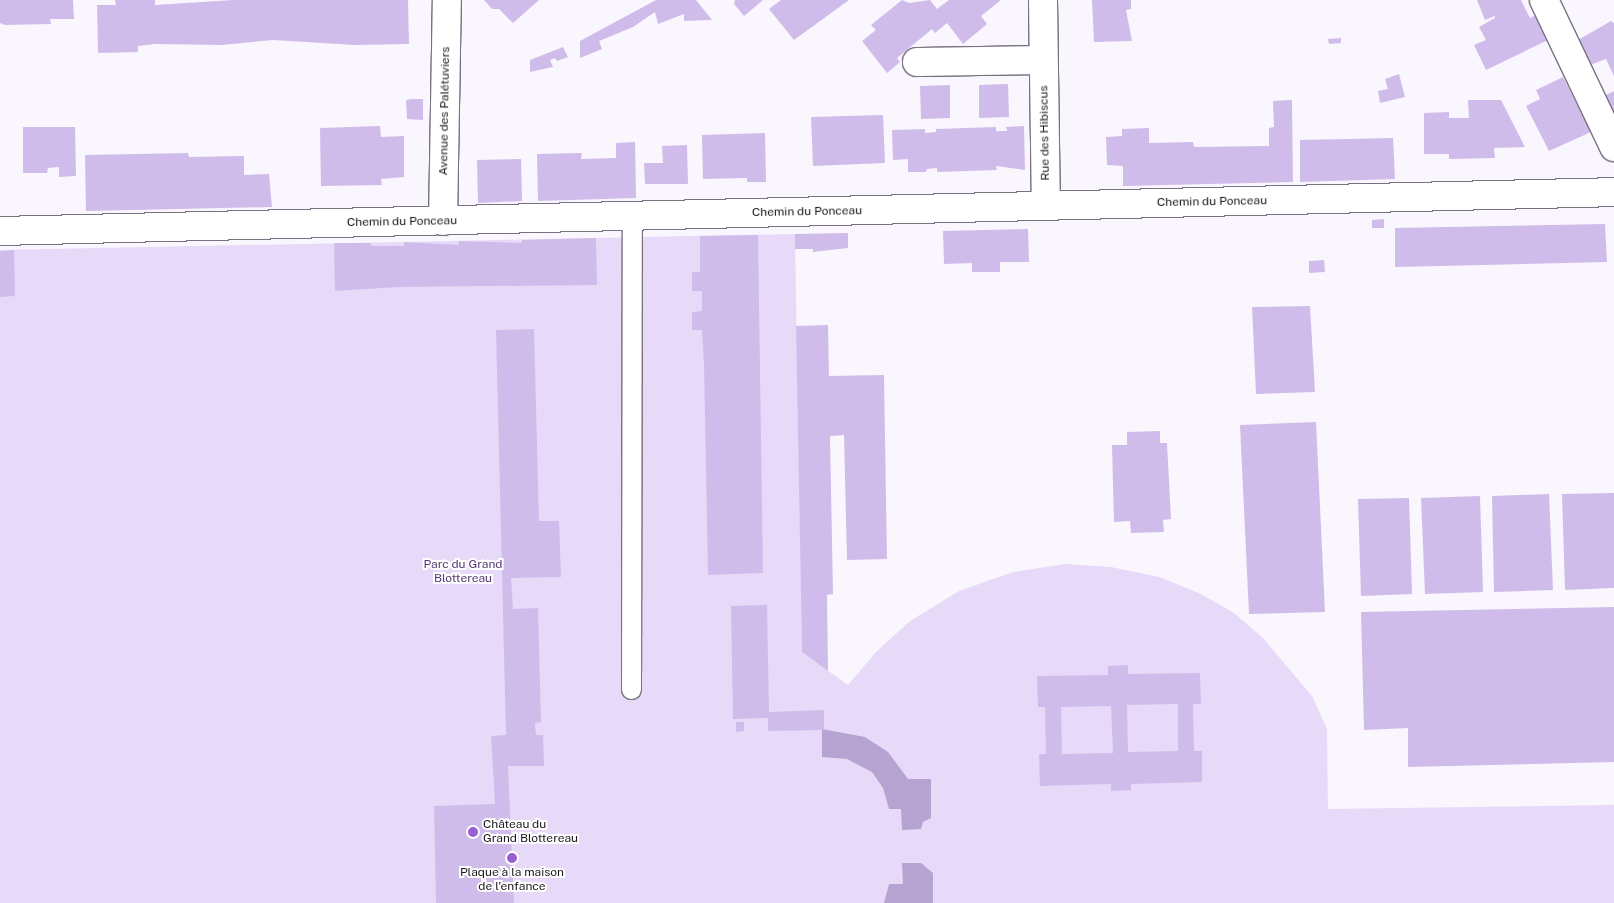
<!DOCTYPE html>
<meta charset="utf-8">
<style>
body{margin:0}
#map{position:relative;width:1614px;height:903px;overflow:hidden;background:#f9f6fd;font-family:"Public Sans",sans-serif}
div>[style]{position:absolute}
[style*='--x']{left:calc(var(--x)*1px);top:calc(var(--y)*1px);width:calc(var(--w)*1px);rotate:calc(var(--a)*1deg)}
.green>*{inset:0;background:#e7daf9}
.water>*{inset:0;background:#b7a3d1}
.building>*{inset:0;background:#d0bceb}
.roads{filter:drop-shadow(1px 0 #787280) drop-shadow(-1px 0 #787280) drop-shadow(0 1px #787280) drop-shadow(0 -1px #787280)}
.lane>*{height:19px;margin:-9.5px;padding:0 9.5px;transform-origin:9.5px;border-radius:9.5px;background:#fff}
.street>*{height:28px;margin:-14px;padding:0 14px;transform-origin:14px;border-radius:14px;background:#fff}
.dots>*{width:14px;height:14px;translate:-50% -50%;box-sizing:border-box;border:2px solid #fff;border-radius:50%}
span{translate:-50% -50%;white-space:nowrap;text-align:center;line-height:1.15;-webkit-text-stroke:4px #fff;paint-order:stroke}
.street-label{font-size:12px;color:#19171c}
.park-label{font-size:12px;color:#543872}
.poi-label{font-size:12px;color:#19171c}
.left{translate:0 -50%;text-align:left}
</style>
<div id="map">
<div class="green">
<i style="clip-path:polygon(795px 234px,802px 652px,848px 685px,876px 652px,910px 621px,959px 591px,1013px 572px,1066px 564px,1111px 567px,1159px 577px,1201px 594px,1234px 613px,1264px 639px,1312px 696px,1327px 729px,1328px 809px,1614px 805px,1614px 903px,0 903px,0 250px)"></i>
</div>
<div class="water">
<i style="clip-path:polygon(822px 729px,865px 737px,888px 752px,908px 779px,931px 779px,931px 818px,923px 822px,921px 829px,902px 830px,901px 809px,889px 809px,883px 788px,872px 772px,847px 759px,822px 757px)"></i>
<i style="clip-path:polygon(902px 863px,921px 863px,933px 873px,933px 903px,884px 903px,889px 884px,903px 884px)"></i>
</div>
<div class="building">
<i style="clip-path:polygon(0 0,73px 0,74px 19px,50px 19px,51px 24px,5px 25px,0 23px)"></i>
<i style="clip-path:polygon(115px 0,155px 0,155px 5px,233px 0,408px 0,409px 44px,355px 45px,273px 40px,221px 45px,155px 44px,138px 46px,138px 52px,98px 53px,97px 5px,116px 5px)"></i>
<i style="clip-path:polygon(484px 0,539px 0,513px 23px,499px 9px,492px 9px)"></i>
<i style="clip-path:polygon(656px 0,696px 0,712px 20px,684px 21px,684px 14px,658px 24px,655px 12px,633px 27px,599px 41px,602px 49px,580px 58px,580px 41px)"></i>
<i style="clip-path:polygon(735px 0,763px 0,744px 16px,734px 4px)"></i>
<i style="clip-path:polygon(781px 0,849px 0,794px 40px,769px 9px)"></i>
<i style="clip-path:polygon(902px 0,909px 3px,930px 0,937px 9px,949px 0,1001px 0,981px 16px,987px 24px,963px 44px,947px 23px,935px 33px,932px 29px,897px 58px,900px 62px,887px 73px,862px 41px,876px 30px,871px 25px)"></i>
<i style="clip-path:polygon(1092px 0,1131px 0,1131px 9px,1126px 10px,1132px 41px,1094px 42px)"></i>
<i style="clip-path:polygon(1477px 0,1521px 0,1530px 18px,1536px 15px,1548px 40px,1486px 70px,1474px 45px,1486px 40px,1479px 27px,1495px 18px,1495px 16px,1485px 20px)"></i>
<i style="clip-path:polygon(1611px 21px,1614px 23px,1614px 76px,1606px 59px,1590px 65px,1578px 40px)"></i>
<i style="clip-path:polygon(1341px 38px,1341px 43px,1329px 44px,1328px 39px)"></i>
<i style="clip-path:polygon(563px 47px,568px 57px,557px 61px,555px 58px,550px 60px,553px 67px,530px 72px,530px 60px)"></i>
<i style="clip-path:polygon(1399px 74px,1405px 97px,1380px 103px,1378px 91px,1388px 89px,1385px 79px)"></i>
<i style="clip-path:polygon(1563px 77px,1591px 132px,1549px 151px,1526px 106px,1540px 99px,1536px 90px)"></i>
<i style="clip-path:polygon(1008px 84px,1009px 117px,979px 118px,979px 85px)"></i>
<i style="clip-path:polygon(950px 85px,950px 118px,921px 119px,920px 86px)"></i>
<i style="clip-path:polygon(1614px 91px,1614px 116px,1604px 96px)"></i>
<i style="clip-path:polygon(412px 99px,423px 99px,423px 120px,407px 119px,406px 100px)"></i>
<i style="clip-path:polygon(1292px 100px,1293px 182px,1123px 186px,1123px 166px,1107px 165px,1106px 137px,1122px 136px,1122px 129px,1149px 128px,1149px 143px,1193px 142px,1194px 147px,1269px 146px,1269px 128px,1274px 127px,1273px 101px)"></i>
<i style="clip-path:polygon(1468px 100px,1501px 100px,1525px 147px,1494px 148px,1495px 158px,1449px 159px,1449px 154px,1424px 154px,1424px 113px,1449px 112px,1449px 118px,1469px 118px)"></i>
<i style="clip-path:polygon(883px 115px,885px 163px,813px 166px,811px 117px)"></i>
<i style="clip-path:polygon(380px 126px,381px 137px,404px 136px,404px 177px,381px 179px,382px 185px,321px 186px,320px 128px)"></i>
<i style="clip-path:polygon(1024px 126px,1025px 170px,996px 166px,997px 170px,937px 172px,937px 168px,927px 169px,926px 172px,908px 172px,908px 159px,893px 160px,892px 130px,925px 129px,925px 133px,936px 132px,936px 129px,996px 127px,996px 131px,1007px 131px,1006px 127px)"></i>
<i style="clip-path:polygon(23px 127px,75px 127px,76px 176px,59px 177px,59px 167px,48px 168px,47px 173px,23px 173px)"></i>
<i style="clip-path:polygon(765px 133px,766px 182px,747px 182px,747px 178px,703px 179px,702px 135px)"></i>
<i style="clip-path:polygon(1393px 138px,1395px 179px,1300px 182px,1300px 140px)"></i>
<i style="clip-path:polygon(635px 142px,636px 198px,538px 201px,537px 154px,582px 153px,581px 159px,616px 158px,616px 143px)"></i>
<i style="clip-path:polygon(687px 145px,688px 184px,645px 184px,644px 163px,663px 163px,662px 146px)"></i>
<i style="clip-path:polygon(188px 153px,189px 157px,244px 156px,244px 175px,269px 174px,272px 207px,86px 211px,85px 155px)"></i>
<i style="clip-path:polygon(521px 159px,522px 201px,478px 203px,477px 160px)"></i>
<i style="clip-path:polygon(1384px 219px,1384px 228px,1372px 228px,1372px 220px)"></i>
<i style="clip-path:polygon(1605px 224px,1607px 262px,1395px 267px,1395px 228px)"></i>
<i style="clip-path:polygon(1028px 229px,1029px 262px,1000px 262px,1000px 272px,972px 272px,972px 263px,944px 264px,943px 231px)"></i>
<i style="clip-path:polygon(848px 233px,848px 248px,813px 252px,813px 249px,795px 249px,795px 234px)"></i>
<i style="clip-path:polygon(758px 235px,763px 573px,708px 575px,704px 364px,702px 330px,692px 330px,692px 312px,702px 311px,702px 291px,692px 291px,692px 272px,700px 272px,700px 236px)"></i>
<i style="clip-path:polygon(596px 238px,597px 285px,398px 287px,335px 291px,334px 243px,371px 243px,371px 246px,404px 246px,404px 242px,459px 245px,459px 241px,522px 243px,522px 240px)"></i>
<i style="clip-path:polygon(14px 250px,15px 296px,0 297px,0 251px)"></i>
<i style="clip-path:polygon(1324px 260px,1325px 272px,1309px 273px,1309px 261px)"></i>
<i style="clip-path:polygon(1310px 306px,1315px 392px,1256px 394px,1252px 307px)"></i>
<i style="clip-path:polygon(828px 325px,829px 376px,884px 375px,887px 559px,847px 560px,844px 435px,830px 436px,833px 594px,827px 595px,828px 671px,802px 652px,796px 326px)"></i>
<i style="clip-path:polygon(534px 329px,539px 521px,559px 521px,561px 577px,511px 578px,513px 609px,538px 608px,541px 722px,535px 723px,536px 735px,543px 735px,544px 766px,508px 766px,514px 903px,436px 903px,434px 806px,495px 804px,491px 736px,506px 735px,496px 330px)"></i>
<i style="clip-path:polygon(1316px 422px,1325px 612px,1249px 614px,1240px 425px)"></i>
<i style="clip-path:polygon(1160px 431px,1160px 443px,1167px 443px,1171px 519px,1163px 520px,1164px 532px,1131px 533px,1130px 521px,1114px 522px,1112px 445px,1127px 445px,1127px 432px)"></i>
<i style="clip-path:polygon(1614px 493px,1614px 588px,1565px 590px,1562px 494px)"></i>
<i style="clip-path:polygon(1549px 494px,1553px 590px,1494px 592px,1492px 496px)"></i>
<i style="clip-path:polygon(1480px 496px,1483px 592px,1425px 594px,1421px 498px)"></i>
<i style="clip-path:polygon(1409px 498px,1412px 594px,1361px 596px,1358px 499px)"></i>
<i style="clip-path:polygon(767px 605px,769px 712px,824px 710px,824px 730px,768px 731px,768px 718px,733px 719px,731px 606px)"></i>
<i style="clip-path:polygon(1614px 607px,1614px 762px,1408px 767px,1408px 728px,1364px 730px,1361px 612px)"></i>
<i style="clip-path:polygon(evenodd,1128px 665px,1128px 674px,1200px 673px,1201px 704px,1193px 704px,1194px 751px,1202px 751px,1202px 782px,1131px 784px,1131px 790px,1111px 791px,1111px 784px,1040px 786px,1039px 754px,1046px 754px,1045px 707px,1038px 707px,1037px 676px,1108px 675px,1108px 666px,1128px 665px,1178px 704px,1178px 751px,1128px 752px,1127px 705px,1178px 704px,1128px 665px,1111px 706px,1113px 753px,1062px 754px,1061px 707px,1111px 706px)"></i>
<i style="clip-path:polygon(736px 722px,744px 722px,744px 731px,736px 732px)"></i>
</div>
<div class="roads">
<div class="lane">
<i style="--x:631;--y:689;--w:473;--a:-89.9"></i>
</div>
<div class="street">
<i style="--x:1043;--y:0;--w:205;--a:89.2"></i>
<i style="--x:1544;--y:0;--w:163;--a:64.5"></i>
<i style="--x:917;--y:62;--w:126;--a:-0.9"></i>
<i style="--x:443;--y:221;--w:221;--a:-89"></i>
<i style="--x:0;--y:231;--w:1614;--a:-1.38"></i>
</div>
</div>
<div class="dots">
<i style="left:473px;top:832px;background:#995dd4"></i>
<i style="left:512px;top:858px;background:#995dd4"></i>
</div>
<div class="street-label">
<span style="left:445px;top:111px;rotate:-89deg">Avenue des Palétuviers</span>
<span style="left:1045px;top:133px;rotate:-91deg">Rue des Hibiscus</span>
<span style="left:1212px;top:202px;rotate:-1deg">Chemin du Ponceau</span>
<span style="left:807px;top:212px;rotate:-1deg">Chemin du Ponceau</span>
<span style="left:402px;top:222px;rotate:-1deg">Chemin du Ponceau</span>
</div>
<div class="park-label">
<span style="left:463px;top:572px">Parc du Grand<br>Blottereau</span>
</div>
<div class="poi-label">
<span class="left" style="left:483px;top:832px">Château du<br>Grand Blottereau</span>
<span style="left:512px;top:880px">Plaque à la maison<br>de l'enfance</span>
</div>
</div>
